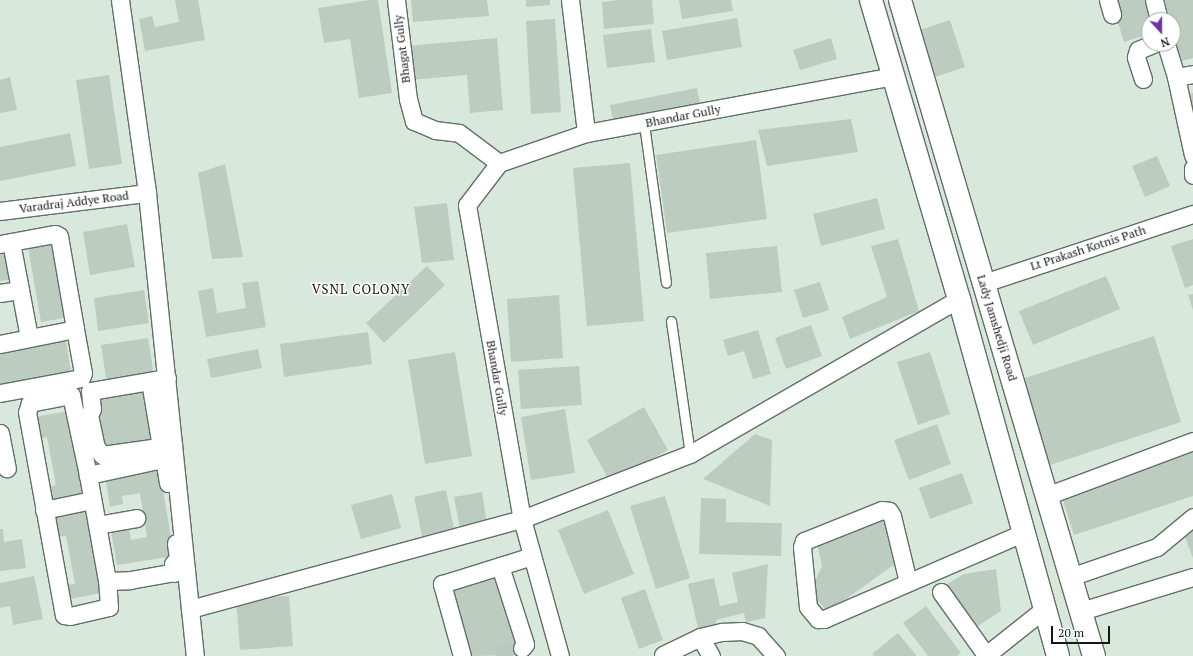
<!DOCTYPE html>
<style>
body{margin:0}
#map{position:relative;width:1193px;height:656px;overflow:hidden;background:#d8e8dd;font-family:"PT Serif",serif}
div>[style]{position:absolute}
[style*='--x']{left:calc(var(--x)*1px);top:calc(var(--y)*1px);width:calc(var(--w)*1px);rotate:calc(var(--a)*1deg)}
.building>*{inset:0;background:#bdccc1}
.street-tunnel>*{height:17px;margin-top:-8.5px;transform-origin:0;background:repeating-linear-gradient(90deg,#bac9bf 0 17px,transparent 0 25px)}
.roads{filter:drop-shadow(1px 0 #616f65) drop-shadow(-1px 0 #616f65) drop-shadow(0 1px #616f65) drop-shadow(0 -1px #616f65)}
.lane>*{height:9px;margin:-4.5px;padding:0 4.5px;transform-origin:4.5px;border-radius:4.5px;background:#fff}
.street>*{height:17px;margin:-8.5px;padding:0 8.5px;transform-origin:8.5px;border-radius:8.5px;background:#fff}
.primary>*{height:22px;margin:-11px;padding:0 11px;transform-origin:11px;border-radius:11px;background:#fff}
span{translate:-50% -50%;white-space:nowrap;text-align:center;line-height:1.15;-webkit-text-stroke:3px #fff;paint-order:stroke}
.street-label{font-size:12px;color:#131814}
.neighbourhood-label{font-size:13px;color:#131814;letter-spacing:1px}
.north{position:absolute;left:1141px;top:12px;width:40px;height:40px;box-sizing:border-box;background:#fff;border:1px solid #a1a3a1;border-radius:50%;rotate:159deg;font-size:11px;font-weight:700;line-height:16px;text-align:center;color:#131814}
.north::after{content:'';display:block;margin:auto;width:14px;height:18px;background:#6f31a6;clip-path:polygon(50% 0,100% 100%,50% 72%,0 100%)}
.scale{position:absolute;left:1051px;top:626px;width:59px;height:18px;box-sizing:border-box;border:2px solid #131814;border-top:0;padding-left:5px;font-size:12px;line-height:14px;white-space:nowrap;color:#131814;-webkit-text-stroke:3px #fff;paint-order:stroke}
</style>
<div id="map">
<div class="building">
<i style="clip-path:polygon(175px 0,198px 0,205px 40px,145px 51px,139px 19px,152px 16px,155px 27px,179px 22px)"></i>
<i style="clip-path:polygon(370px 0,378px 0,392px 93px,359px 98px,350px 39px,324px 43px,318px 8px)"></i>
<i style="clip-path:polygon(411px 0,487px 0,489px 16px,413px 22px)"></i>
<i style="clip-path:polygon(526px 0,550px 0,550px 5px,526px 7px)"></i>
<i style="clip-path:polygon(619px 0,652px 0,654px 24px,604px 29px,602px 2px)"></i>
<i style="clip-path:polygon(679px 0,731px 0,733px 11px,682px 19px)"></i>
<i style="clip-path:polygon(1111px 0,1149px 0,1155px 20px,1149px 20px,1149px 34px,1124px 42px)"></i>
<i style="clip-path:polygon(1165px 0,1193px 0,1193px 58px,1179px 62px,1173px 35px,1173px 20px,1169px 20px)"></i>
<i style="clip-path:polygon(737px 18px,742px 47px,667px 60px,662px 31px)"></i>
<i style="clip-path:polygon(555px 19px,561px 112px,531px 114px,526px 21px)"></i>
<i style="clip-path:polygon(950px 20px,965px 67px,926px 80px,911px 33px)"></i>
<i style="clip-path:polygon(651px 29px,655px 62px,607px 68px,603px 35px)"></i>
<i style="clip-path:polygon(497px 38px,503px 110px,470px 113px,467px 75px,410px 80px,407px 46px)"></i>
<i style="clip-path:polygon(831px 38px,837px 59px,800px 70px,793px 50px)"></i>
<i style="clip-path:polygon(109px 75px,122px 164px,89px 169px,76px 80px)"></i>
<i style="clip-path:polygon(10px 77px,17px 110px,0 113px,0 80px)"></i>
<i style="clip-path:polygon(697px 88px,701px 108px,614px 125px,610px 105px)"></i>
<i style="clip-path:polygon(1193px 93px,1193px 118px,1186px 95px)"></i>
<i style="clip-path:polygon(851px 119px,858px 152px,767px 166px,758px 130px)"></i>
<i style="clip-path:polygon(70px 133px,76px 166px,0 181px,0 147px)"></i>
<i style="clip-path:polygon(756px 140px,767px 219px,667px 233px,656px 155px)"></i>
<i style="clip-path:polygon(1157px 156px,1170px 186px,1145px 197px,1132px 166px)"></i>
<i style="clip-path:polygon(630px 163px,644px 321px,587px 326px,573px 168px)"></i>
<i style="clip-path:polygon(225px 164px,243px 257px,212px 259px,198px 173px)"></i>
<i style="clip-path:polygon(877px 198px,885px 229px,821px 246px,813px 214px)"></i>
<i style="clip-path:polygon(447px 203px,454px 260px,422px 263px,414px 207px)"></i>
<i style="clip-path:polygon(127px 224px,135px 267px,90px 275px,83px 232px)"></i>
<i style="clip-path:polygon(898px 239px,919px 311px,850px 339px,842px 317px,887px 297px,871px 246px)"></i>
<i style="clip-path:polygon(1193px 239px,1193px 285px,1185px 288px,1171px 246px)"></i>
<i style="clip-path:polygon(56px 240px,70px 317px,41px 322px,28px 247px)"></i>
<i style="clip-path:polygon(777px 246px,782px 292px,710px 299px,706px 253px)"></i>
<i style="clip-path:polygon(7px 247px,13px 279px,0 281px,0 249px)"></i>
<i style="clip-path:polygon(427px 266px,445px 285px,384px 343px,366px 323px)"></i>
<i style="clip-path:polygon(1106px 276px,1120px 309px,1033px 345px,1019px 311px)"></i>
<i style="clip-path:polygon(258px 281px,266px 327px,206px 337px,198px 291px,213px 288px,217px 313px,246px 308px,242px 283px)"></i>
<i style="clip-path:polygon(820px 282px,829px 310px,803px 318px,794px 290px)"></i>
<i style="clip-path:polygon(144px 290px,149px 323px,98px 331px,94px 298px)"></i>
<i style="clip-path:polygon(1193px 294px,1193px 310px,1188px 295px)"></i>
<i style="clip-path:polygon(559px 295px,563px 358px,511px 362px,507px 299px)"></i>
<i style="clip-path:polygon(811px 325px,822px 356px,786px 369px,775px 338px)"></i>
<i style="clip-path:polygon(758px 330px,771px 374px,753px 379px,744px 351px,728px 356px,723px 340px)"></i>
<i style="clip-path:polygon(368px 332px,372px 364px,284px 377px,280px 344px)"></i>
<i style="clip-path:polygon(55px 336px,56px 343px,66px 341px,71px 372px,0 385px,0 347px,17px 343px,19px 349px,37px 346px,35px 339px)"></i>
<i style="clip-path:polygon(1154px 336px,1181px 422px,1050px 465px,1022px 379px)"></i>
<i style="clip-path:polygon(148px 338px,154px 376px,107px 384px,101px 345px)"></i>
<i style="clip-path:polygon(258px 349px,262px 368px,211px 378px,207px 359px)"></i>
<i style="clip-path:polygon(455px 352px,472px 456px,425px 464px,408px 360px)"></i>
<i style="clip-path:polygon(930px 352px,950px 414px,918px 425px,897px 362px)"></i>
<i style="clip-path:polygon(579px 366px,582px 405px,521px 409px,518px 370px)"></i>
<i style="clip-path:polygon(149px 387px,158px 439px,101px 450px,92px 397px)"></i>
<i style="clip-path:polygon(644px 407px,668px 450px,610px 482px,587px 440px)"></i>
<i style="clip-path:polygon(565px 409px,575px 473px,531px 480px,521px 417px)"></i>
<i style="clip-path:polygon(68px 411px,84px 494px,51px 500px,49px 487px,56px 485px,47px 437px,38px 439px,34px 417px)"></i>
<i style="clip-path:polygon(937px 424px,951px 464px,909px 480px,894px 440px)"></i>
<i style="clip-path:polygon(755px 434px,772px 440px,770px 506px,703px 479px)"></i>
<i style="clip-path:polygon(1193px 452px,1193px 496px,1074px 535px,1061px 494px)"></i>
<i style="clip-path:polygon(159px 466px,174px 556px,117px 565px,111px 531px,129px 528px,131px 540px,147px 537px,140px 493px,122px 496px,123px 504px,110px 507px,105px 475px)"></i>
<i style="clip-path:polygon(962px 473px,973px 503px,930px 519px,919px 488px)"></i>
<i style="clip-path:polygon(446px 490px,454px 529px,422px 536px,414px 497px)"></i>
<i style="clip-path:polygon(482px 492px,487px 525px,460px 529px,454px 497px)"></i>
<i style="clip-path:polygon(392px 494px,401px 528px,361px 539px,351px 505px)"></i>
<i style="clip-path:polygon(665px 496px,690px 578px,656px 589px,630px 506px)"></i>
<i style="clip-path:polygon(701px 498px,726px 499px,726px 522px,782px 523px,781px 556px,699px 554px)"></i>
<i style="clip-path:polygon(87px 509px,102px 593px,70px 599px,68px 585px,75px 584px,66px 536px,56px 537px,52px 516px)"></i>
<i style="clip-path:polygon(608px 510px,634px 574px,584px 594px,558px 530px)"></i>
<i style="clip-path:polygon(884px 516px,899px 561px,828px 612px,810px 592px,822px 566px,817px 544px)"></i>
<i style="clip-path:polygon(0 529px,3px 529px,4px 542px,22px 539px,26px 568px,0 571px)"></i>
<i style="clip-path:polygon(1193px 529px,1193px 558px,1183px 532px)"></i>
<i style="clip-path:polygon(768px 564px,765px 618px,746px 622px,744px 613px,716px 620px,718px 629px,699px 633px,688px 584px,714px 578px,720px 606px,738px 602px,732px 573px)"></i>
<i style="clip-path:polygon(996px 569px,1001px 611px,972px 630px,944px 586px,964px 574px)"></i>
<i style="clip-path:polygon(499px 572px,523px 655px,466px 656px,446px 587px)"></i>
<i style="clip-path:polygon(34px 576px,43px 619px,13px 625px,10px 606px,0 608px,0 583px)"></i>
<i style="clip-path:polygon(645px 589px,663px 640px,639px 649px,621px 598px)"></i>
<i style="clip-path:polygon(289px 596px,293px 646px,240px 650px,236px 600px)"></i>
<i style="clip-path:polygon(926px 606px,961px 653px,957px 656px,928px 656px,903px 623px)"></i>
<i style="clip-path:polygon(898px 633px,917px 656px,874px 656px,872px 654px)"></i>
</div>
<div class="street-tunnel">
<i style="--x:496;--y:656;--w:27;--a:-17"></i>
</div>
<div class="roads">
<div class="lane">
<i style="--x:644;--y:124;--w:160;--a:82.1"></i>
<i style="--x:671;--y:321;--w:134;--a:81.9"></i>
</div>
<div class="street">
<i style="--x:120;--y:0;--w:195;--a:82"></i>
<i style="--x:147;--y:193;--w:465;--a:84.1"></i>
<i style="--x:396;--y:0;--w:100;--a:83.1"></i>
<i style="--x:408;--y:99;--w:23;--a:75"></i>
<i style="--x:414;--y:121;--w:23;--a:23"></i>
<i style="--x:435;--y:130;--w:24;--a:7"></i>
<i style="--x:459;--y:133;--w:50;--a:36.9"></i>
<i style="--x:570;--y:0;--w:134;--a:83.1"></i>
<i style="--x:1108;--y:0;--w:15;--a:74"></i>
<i style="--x:1154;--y:0;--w:21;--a:76"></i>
<i style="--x:1166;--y:44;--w:34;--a:73"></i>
<i style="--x:1176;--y:77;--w:17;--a:-10"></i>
<i style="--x:894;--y:76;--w:313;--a:169.5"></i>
<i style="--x:586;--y:133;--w:92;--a:161"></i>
<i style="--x:499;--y:163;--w:53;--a:127.3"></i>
<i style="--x:467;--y:205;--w:319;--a:80.1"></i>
<i style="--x:522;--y:519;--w:180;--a:-21.2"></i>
<i style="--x:690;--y:454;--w:310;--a:-30"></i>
<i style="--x:1176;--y:77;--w:80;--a:77.7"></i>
<i style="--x:1143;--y:79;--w:23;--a:-108"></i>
<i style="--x:1136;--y:57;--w:7;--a:-74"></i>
<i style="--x:1138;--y:50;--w:16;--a:-22"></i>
<i style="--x:1193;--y:168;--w:7;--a:90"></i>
<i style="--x:0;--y:211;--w:148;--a:-7"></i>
<i style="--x:11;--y:242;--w:97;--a:79.3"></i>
<i style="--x:0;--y:244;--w:56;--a:-10.3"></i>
<i style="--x:55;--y:234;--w:4;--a:27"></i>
<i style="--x:59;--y:236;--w:94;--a:80.2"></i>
<i style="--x:75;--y:329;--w:76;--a:168.7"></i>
<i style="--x:984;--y:283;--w:220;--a:-18.3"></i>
<i style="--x:0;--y:293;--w:20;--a:-9"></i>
<i style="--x:167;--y:378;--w:78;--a:170.4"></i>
<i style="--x:90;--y:391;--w:18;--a:84"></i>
<i style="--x:92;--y:409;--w:7;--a:117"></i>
<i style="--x:89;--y:415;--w:33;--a:78"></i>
<i style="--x:96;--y:447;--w:10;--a:53"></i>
<i style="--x:102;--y:455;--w:72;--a:-8"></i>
<i style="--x:150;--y:381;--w:67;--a:80.5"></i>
<i style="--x:0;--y:393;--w:82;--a:-10.5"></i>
<i style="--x:81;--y:378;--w:5;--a:-68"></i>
<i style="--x:83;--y:373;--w:45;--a:-100.3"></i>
<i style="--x:0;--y:433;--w:36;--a:79"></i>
<i style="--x:88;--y:475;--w:82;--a:-102"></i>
<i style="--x:71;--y:395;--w:42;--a:169"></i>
<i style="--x:30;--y:403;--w:9;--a:108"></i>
<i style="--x:27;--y:412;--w:206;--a:79.7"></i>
<i style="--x:64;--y:615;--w:6;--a:9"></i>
<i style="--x:70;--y:616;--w:40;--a:-13"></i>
<i style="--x:109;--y:607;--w:26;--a:-94"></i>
<i style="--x:168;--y:483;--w:19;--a:-99"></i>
<i style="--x:165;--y:464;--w:8;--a:-150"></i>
<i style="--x:158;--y:460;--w:72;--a:167.9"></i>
<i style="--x:88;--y:475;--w:108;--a:79.8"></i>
<i style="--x:107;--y:581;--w:23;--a:-2"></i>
<i style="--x:130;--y:580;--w:57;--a:-10.1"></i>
<i style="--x:1046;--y:496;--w:157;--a:-20.5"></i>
<i style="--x:44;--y:510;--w:49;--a:-11.8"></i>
<i style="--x:97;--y:525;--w:40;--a:-10"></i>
<i style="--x:500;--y:566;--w:82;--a:72.2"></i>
<i style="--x:525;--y:644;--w:5;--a:127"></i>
<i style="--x:174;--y:573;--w:9;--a:-96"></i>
<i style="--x:173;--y:564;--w:8;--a:-50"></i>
<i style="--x:178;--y:558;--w:15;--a:-98"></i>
<i style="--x:1070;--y:577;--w:92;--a:-19"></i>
<i style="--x:1157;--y:547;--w:47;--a:-39.8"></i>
<i style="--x:908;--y:582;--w:68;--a:-103.6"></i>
<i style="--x:892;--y:516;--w:6;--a:-121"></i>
<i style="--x:889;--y:511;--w:7;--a:-172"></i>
<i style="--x:882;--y:510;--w:84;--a:158.3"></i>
<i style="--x:804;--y:541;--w:6;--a:108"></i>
<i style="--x:802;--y:547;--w:60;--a:84.3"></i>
<i style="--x:808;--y:607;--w:16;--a:50"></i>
<i style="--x:818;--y:619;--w:6;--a:0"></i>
<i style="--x:824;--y:619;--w:217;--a:-23.4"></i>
<i style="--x:941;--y:592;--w:77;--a:54.5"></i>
<i style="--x:190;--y:609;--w:344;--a:-15.2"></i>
<i style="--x:522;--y:519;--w:142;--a:74.5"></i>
<i style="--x:1081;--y:611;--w:117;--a:-16.9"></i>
<i style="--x:700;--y:637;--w:22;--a:60"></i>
<i style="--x:663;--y:655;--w:41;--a:-25.9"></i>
<i style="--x:700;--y:637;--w:23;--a:-13"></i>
<i style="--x:722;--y:632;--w:20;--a:-3"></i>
<i style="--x:742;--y:631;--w:17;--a:17"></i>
<i style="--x:758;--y:636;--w:27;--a:48"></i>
<i style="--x:462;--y:656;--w:75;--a:-105.5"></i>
<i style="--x:442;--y:584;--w:94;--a:-17.3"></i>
<i style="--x:985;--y:656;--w:75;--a:-38.5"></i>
</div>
<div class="primary">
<i style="--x:871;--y:0;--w:312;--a:73.6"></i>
<i style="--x:959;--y:299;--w:370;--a:74.5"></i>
<i style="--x:900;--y:0;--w:684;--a:73.53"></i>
</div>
</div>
<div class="street-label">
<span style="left:402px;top:49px;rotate:-97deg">Bhagat Gully</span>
<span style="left:683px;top:116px;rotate:-11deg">Bhandar Gully</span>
<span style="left:74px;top:202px;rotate:-7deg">Varadraj Addye Road</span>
<span style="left:1088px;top:248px;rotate:-18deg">Lt Prakash Kotnis Path</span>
<span style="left:997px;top:328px;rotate:73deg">Lady Jamshedji Road</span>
<span style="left:497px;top:378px;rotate:80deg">Bhandar Gully</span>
</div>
<div class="neighbourhood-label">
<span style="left:361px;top:289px">VSNL COLONY</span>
</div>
<div class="north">N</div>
<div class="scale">20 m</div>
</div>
